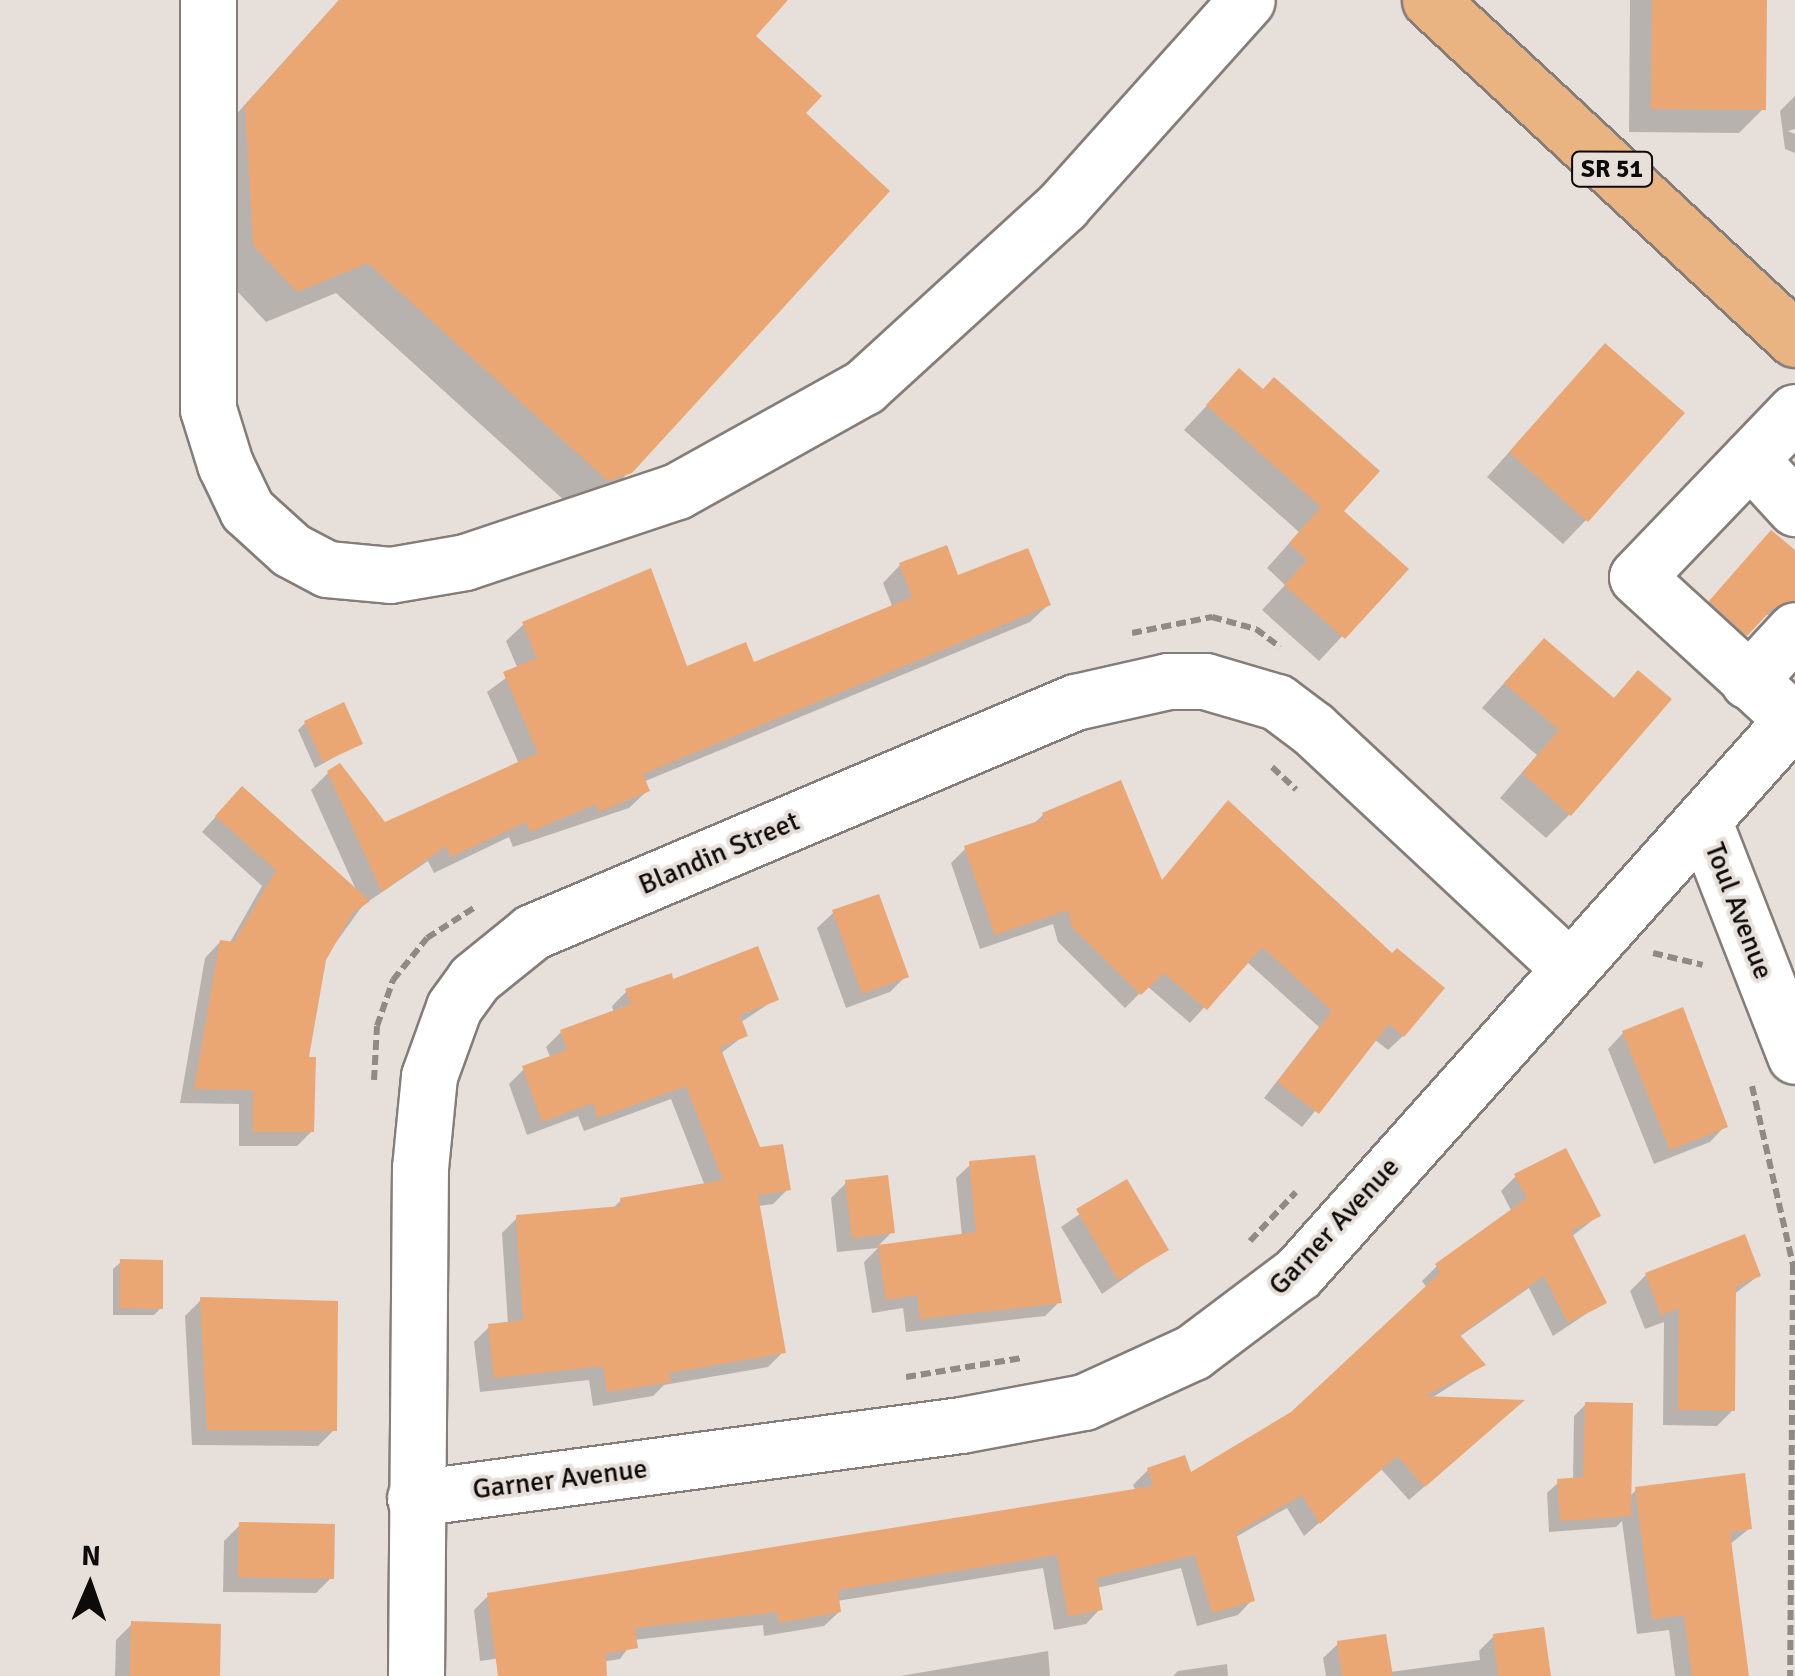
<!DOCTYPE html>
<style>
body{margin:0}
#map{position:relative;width:1795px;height:1676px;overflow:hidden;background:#e7dfda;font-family:Signika,sans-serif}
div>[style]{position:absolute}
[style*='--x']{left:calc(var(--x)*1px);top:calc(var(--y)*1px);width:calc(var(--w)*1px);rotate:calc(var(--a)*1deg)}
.shadow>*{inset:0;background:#0003}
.building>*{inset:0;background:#eba773}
.path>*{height:6px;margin-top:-3px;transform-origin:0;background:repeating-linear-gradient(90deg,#908a86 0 10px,transparent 0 15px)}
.roads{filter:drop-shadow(2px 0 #847d79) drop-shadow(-2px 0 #847d79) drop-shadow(0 2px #847d79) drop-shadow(0 -2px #847d79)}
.minor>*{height:55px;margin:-27.5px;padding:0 27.5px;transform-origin:27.5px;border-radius:27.5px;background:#fff}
.major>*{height:55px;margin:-27.5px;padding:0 27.5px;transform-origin:27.5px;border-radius:27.5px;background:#eab382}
span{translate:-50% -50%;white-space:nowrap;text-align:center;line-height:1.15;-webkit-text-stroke:8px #e7dfda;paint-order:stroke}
.shield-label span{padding:2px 8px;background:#e7dfda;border:2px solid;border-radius:8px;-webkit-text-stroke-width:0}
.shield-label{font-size:25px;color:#0d0b09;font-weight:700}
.street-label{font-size:28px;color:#0d0b09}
.north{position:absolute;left:40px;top:1536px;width:100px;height:100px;-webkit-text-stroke:8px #e7dfda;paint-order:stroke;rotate:2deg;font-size:28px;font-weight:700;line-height:40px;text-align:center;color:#0d0b09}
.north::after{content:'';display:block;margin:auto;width:35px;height:45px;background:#0d0b09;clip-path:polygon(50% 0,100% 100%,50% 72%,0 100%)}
</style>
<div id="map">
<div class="shadow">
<i style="clip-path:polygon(339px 0,756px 0,752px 36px,802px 114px,630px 471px,598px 503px,576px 511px,336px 293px,266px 322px,223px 276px,215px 138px)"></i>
<i style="clip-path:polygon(1630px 0,1764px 0,1763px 109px,1739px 133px,1629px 132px)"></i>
<i style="clip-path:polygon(1795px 96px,1795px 129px,1788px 131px,1795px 134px,1795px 153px,1785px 149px,1780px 111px)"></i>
<i style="clip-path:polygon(1582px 370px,1586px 520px,1563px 544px,1487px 477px)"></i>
<i style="clip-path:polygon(1239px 371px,1340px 511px,1405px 569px,1319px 661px,1262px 610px,1285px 585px,1267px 568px,1299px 532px,1184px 430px)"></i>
<i style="clip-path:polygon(1756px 549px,1795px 553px,1795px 607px,1786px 616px,1766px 615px,1730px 650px,1695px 618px)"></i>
<i style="clip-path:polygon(900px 565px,1048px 605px,1030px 622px,643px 782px,647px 791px,629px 808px,513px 847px,509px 837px,434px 873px,428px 861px,363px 905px,324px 959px,306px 1059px,312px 1131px,297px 1146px,239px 1146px,239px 1104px,180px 1103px,205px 958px,220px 942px,229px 944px,262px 886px,202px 832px,227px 804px,357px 892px,311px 790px,328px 773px,384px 825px,519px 764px,487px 692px,518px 669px,506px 641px,524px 624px,686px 669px,753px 665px,893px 608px,883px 583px)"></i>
<i style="clip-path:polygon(1520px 665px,1612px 700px,1638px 673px,1570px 814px,1546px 838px,1500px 798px,1537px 755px,1482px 708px)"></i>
<i style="clip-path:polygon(305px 723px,360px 743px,315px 768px,298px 730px)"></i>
<i style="clip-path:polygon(1043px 815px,1160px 883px,1214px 818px,1403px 1036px,1388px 1050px,1374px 1039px,1302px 1127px,1264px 1098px,1319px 1027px,1246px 961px,1190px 1023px,1147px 986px,1125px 1008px,1058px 942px,1053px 924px,980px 949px,951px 863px,966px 848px,1032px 825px)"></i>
<i style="clip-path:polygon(833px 913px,906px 976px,890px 992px,846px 1008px,817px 928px)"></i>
<i style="clip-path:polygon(672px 982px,776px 999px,741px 1022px,745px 1035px,720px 1054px,758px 1150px,788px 1189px,773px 1204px,758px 1206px,783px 1352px,768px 1367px,664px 1385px,653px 1396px,593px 1406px,589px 1380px,480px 1392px,474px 1342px,489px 1327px,508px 1324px,502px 1233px,517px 1218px,612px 1209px,621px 1200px,705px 1186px,671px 1099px,584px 1131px,578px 1116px,527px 1135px,509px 1084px,524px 1069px,551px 1059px,546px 1047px,561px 1032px,614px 1013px,612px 1006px,627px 991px)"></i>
<i style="clip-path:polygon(1623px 1033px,1725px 1126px,1710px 1142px,1654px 1164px,1608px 1049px)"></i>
<i style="clip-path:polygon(971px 1164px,1059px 1302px,1045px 1316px,906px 1332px,903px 1308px,872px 1313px,864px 1262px,878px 1248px,837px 1252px,831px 1198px,847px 1182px,892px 1232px,877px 1247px,962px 1236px,956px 1178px)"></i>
<i style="clip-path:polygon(1516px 1176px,1598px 1216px,1571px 1237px,1604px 1302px,1553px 1336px,1529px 1288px,1459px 1337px,1483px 1365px,1430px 1399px,1507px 1414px,1409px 1500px,1381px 1469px,1304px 1536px,1287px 1508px,1234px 1538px,1252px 1600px,1238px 1615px,1197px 1626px,1181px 1568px,1097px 1588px,1100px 1609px,1086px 1624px,1054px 1630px,1043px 1568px,837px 1601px,839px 1612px,824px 1626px,764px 1636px,763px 1625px,634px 1640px,620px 1659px,589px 1664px,591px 1676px,508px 1676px,507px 1657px,480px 1661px,474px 1610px,488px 1596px,1136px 1491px,1133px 1485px,1148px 1470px,1189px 1475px,1292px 1414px,1427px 1288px,1422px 1281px,1437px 1266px,1512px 1212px,1501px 1191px)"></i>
<i style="clip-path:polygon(1126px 1182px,1166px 1249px,1102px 1294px,1061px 1227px)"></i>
<i style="clip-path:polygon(121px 1262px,161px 1308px,154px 1315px,113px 1315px,113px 1269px)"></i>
<i style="clip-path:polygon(1646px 1275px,1758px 1276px,1733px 1295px,1733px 1410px,1717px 1426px,1663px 1425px,1664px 1322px,1645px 1329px,1630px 1291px)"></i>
<i style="clip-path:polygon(201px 1300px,334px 1430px,318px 1446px,192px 1445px,185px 1316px)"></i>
<i style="clip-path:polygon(1586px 1404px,1629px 1497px,1636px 1490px,1750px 1528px,1729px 1545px,1746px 1676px,1675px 1676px,1669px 1630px,1637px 1634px,1622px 1521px,1616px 1527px,1549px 1532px,1547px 1493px,1559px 1482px,1573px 1480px,1574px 1416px)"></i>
<i style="clip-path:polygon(240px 1525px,331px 1578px,316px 1593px,223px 1592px,224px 1541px)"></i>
<i style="clip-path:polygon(132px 1624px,217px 1676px,115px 1676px,116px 1640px)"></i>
<i style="clip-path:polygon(1494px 1636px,1549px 1676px,1326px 1676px,1323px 1658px,1338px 1644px,1390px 1672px,1480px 1660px,1479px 1651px)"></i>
<i style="clip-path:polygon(1048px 1651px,1050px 1676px,900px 1676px)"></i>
<i style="clip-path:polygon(1227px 1664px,1228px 1676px,1173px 1676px,1178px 1671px)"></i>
</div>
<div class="building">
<i style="clip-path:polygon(339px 0,788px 0,756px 36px,822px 96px,806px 113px,890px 191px,632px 473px,608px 481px,368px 263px,297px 292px,253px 245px,245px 105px)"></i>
<i style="clip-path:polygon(1652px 0,1767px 0,1766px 110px,1651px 109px)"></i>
<i style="clip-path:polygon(1605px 343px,1685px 413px,1588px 522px,1509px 452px)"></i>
<i style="clip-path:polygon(1239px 368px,1263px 389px,1274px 377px,1380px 471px,1344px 511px,1409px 569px,1345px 639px,1284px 585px,1307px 560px,1289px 543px,1321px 507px,1206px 405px)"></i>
<i style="clip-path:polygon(1771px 530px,1795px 550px,1795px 600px,1773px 608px,1747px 636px,1709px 601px)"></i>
<i style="clip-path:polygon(947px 545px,958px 575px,1028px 548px,1051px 605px,643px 774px,650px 791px,599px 812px,596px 804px,530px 832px,526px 822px,451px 857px,446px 846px,382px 892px,327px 771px,340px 763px,385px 822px,538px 753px,503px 672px,537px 658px,522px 622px,651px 568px,687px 666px,746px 642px,754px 662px,912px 597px,899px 563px)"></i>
<i style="clip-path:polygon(1544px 638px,1614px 698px,1638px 670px,1672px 699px,1571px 816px,1522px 773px,1559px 730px,1504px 683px)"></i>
<i style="clip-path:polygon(344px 702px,363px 744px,323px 762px,304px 721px)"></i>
<i style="clip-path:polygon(1121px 780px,1162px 880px,1228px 800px,1392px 953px,1397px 948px,1445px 988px,1404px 1037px,1389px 1024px,1319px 1114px,1277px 1082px,1332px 1011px,1262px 947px,1207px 1010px,1164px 973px,1141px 995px,1072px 927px,1068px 910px,995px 935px,964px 846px,1044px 819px,1042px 813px)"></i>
<i style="clip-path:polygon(242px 786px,370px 901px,352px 914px,326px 960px,309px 1057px,316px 1057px,314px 1132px,253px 1132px,253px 1090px,194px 1089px,220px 940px,234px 942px,276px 870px,215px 816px)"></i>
<i style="clip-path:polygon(879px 894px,909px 977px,862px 994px,832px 910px)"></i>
<i style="clip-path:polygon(758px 946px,779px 1000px,740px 1015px,748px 1036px,720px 1047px,760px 1147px,783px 1144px,791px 1190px,758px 1195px,786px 1353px,669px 1373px,671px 1382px,607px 1392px,603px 1366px,494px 1378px,488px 1324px,523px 1320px,516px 1215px,621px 1206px,620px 1198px,723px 1180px,686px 1086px,598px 1118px,593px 1103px,542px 1122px,522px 1066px,567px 1050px,560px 1030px,631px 1004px,625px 989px,672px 973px,673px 979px)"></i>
<i style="clip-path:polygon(1683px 1007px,1728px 1127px,1670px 1150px,1622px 1031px)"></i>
<i style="clip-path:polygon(1566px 1148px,1601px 1216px,1571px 1231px,1607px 1303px,1568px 1323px,1544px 1276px,1460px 1335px,1486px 1365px,1425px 1396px,1525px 1400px,1425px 1487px,1397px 1456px,1320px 1524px,1302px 1495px,1236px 1533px,1255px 1601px,1212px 1613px,1195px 1555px,1097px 1578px,1103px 1610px,1068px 1616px,1057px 1555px,838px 1590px,841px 1612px,779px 1623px,777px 1612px,635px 1628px,638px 1648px,606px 1654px,607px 1676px,498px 1676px,487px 1593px,1153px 1486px,1147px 1468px,1185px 1455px,1191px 1472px,1291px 1412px,1441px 1272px,1435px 1264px,1527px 1198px,1514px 1174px)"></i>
<i style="clip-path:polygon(1035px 1155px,1062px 1303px,920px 1319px,917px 1295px,886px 1300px,878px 1245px,976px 1232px,969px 1161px)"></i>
<i style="clip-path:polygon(888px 1175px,895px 1233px,852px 1238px,845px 1180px)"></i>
<i style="clip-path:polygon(1127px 1179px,1169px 1250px,1118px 1280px,1076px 1209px)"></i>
<i style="clip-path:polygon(1745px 1234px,1761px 1276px,1736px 1286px,1735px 1411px,1678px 1410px,1679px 1308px,1661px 1315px,1645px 1273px)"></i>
<i style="clip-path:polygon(120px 1259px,163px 1260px,163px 1309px,119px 1308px)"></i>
<i style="clip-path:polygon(200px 1297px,338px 1301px,337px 1431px,207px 1430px)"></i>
<i style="clip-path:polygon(1585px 1402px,1633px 1403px,1631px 1516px,1560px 1521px,1557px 1479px,1583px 1477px)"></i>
<i style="clip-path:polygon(1745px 1473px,1752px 1529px,1730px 1532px,1749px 1676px,1692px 1676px,1684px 1615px,1652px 1619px,1635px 1487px)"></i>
<i style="clip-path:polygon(239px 1522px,335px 1524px,334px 1579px,238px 1577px)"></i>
<i style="clip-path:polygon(131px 1621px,221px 1624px,220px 1676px,130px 1676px)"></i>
<i style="clip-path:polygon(1544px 1627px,1551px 1676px,1498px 1676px,1493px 1634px)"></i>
<i style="clip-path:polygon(1386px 1634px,1393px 1676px,1342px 1676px,1337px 1641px)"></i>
</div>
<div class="path">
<i style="--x:1132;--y:633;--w:82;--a:-11.3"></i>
<i style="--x:1212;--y:617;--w:46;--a:15.3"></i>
<i style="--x:1256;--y:629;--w:30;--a:37"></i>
<i style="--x:1272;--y:767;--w:33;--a:43"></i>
<i style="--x:1653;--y:953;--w:51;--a:13.5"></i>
<i style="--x:374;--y:1080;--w:54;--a:-86.8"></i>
<i style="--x:377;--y:1026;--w:49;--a:-70.8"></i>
<i style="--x:393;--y:980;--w:54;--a:-51"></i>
<i style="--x:427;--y:938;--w:56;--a:-32.6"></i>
<i style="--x:1752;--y:1086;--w:184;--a:77.1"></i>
<i style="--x:1793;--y:1265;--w:411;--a:90.4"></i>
<i style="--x:1250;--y:1241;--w:67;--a:-46.8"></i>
<i style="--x:906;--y:1377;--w:118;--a:-9.3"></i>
</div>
<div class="roads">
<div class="minor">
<i style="--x:208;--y:0;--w:409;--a:90"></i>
<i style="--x:208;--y:409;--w:58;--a:72.8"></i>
<i style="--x:225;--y:464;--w:51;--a:64.4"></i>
<i style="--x:247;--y:510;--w:59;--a:42.3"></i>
<i style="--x:291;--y:550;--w:41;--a:27.8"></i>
<i style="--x:327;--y:569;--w:63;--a:5.4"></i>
<i style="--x:390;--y:575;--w:76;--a:-9.8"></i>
<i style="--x:465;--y:562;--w:224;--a:-18.5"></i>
<i style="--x:677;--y:491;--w:214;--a:-29.1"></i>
<i style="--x:864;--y:387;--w:270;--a:-42.4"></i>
<i style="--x:1063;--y:205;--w:275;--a:-48.1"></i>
<i style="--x:1795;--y:412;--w:228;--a:133.8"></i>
<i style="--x:1637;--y:577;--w:214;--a:42.5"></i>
<i style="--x:1750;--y:459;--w:67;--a:47.4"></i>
<i style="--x:1748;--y:681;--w:69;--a:-47.3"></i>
<i style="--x:1704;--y:822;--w:251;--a:68.7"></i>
<i style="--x:415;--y:1498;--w:551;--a:-7.62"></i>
<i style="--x:961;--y:1425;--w:125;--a:-10.6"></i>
<i style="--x:1084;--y:1402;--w:120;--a:-24.6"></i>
<i style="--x:1193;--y:1352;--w:131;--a:-37"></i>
<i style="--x:1298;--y:1273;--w:746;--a:-48.21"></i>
<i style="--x:416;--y:1676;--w:508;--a:-89.55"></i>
<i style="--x:420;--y:1168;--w:92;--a:-84.4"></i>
<i style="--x:429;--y:1076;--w:73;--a:-70.1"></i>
<i style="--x:454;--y:1007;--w:34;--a:-54"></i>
<i style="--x:474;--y:979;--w:75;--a:-39"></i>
<i style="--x:532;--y:932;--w:590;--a:-22.96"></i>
<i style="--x:1075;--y:702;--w:95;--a:-12.7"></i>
<i style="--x:1168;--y:681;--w:37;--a:0"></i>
<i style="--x:1205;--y:681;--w:75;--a:16.3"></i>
<i style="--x:1277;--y:702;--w:45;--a:36.9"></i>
<i style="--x:1313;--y:729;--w:347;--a:43"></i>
</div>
<div class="major">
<i style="--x:1430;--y:0;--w:498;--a:42.9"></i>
</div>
</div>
<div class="shield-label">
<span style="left:1612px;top:169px">SR 51</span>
</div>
<div class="street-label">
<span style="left:719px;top:853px;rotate:-23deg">Blandin Street</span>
<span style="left:1739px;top:911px;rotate:69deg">Toul Avenue</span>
<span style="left:1334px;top:1226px;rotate:-47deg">Garner Avenue</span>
<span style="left:560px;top:1479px;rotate:-7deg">Garner Avenue</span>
</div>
<div class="north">N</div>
</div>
